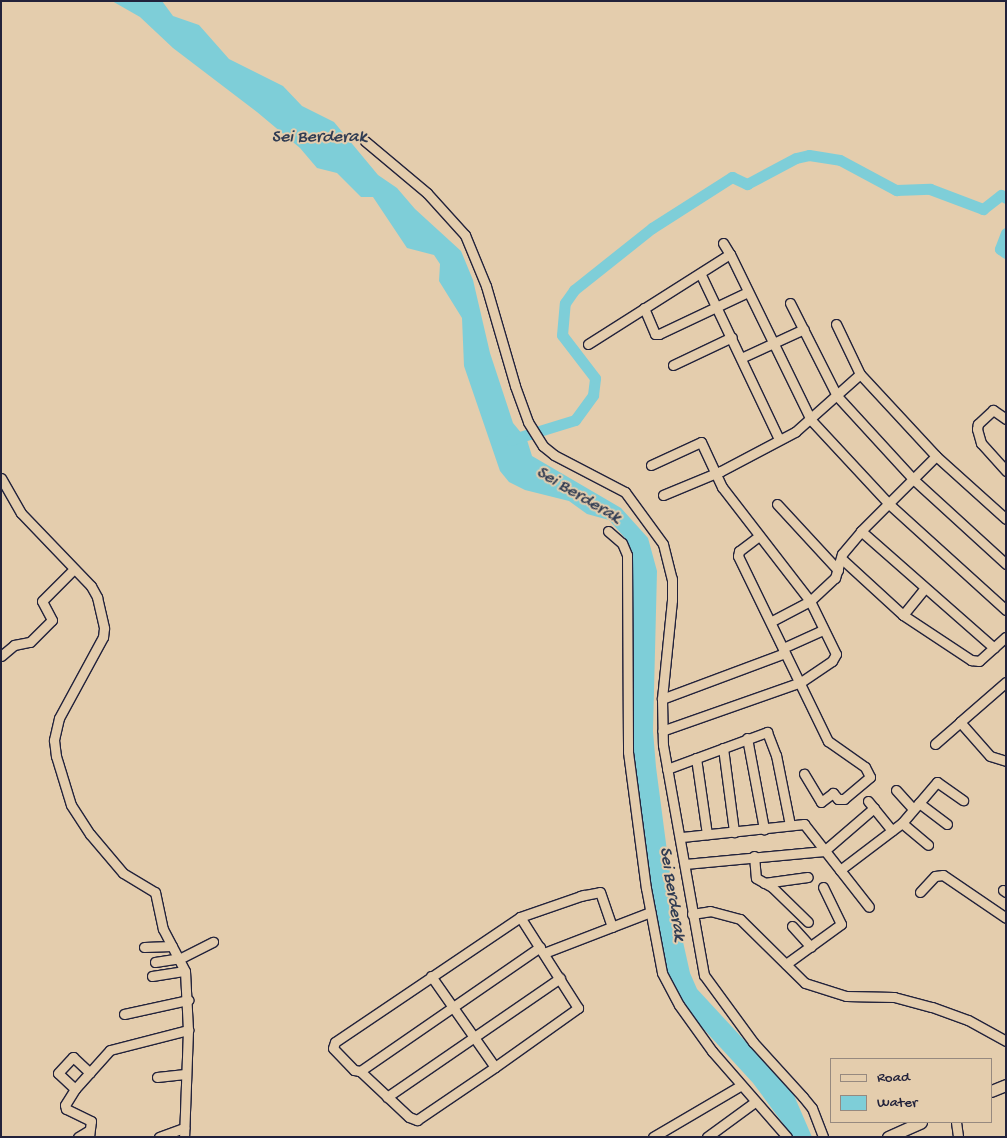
<!DOCTYPE html>
<style>
body{margin:0}
#map{position:relative;width:1007px;height:1138px;overflow:hidden;background:#e4cdad;font-family:"Gochi Hand",sans-serif}
div>[style]{position:absolute}
[style*='--x']{left:calc(var(--x)*1px);top:calc(var(--y)*1px);width:calc(var(--w)*1px);rotate:calc(var(--a)*1deg)}
.water>*{inset:0;background:#7eced8}
.river>*{height:11px;margin:-5.5px;padding:0 5.5px;transform-origin:5.5px;border-radius:5.5px;background:#7eced8}
.roads{filter:drop-shadow(1px 0 #22223b) drop-shadow(-1px 0 #22223b) drop-shadow(0 1px #22223b) drop-shadow(0 -1px #22223b)}
.minor>*{height:9px;margin:-4.5px;padding:0 4.5px;transform-origin:4.5px;border-radius:4.5px;background:#e4cdad}
.major>*{height:11px;margin:-5.5px;padding:0 5.5px;transform-origin:5.5px;border-radius:5.5px;background:#e4cdad}
span{translate:-50% -50%;white-space:nowrap;text-align:center;line-height:1.15;-webkit-text-stroke:4px #e4cdad;paint-order:stroke}
.water-label{font-size:18px;color:#303c53;font-style:italic}
.frame{position:absolute;inset:0;border:2px solid #22223b;pointer-events:none}
.legend{position:absolute;left:830px;top:1058px;width:162px;height:65px;box-sizing:border-box;background:#e4cdad;border:1px solid #96897f;margin:0;padding:6px 9px;list-style:none;font-size:15px;color:#22223b}
.legend li{display:flex;align-items:center;gap:10px;height:25px}
.legend b{width:25px;border:1px solid #96897f}
</style>
<div id="map">
<div class="water">
<i style="clip-path:polygon(112px 1px,162px 1px,173px 16px,199px 25px,229px 59px,283px 86px,302px 106px,334px 122px,378px 175px,397px 188px,415px 209px,461px 251px,473px 280px,490px 353px,513px 423px,527px 440px,532px 456px,621px 508px,648px 538px,657px 571px,653px 731px,656px 767px,673px 897px,690px 973px,697px 989px,793px 1093px,812px 1137px,793px 1137px,753px 1083px,698px 1023px,667px 978px,645px 862px,647px 853px,642px 844px,632px 766px,629px 547px,625px 538px,609px 520px,587px 514px,569px 501px,525px 490px,509px 482px,500px 471px,464px 366px,462px 318px,439px 281px,440px 264px,434px 255px,407px 248px,373px 197px,361px 197px,337px 173px,317px 168px,300px 148px,257px 112px,173px 48px,140px 17px)"></i>
</div>
<div class="river">
<i style="--x:1006;--y:233;--w:17;--a:111"></i>
<i style="--x:1000;--y:249;--w:7;--a:34"></i>
<i style="--x:510;--y:440;--w:68;--a:-17.1"></i>
<i style="--x:575;--y:420;--w:31;--a:-54"></i>
<i style="--x:593;--y:395;--w:17;--a:-83"></i>
<i style="--x:595;--y:378;--w:54;--a:-127.5"></i>
<i style="--x:562;--y:335;--w:32;--a:-85"></i>
<i style="--x:565;--y:303;--w:16;--a:-55"></i>
<i style="--x:574;--y:290;--w:100;--a:-38.5"></i>
<i style="--x:652;--y:228;--w:95;--a:-32.5"></i>
<i style="--x:732;--y:177;--w:17;--a:25"></i>
<i style="--x:747;--y:184;--w:55;--a:-28"></i>
<i style="--x:796;--y:158;--w:13;--a:-13"></i>
<i style="--x:809;--y:155;--w:31;--a:9"></i>
<i style="--x:840;--y:160;--w:64;--a:28.2"></i>
<i style="--x:896;--y:190;--w:34;--a:-2"></i>
<i style="--x:930;--y:189;--w:57;--a:20.7"></i>
<i style="--x:983;--y:209;--w:23;--a:-38"></i>
<i style="--x:1001;--y:195;--w:6;--a:31"></i>
</div>
<div class="roads">
<div class="minor">
<i style="--x:365;--y:141;--w:81;--a:40"></i>
<i style="--x:427;--y:193;--w:57;--a:47.9"></i>
<i style="--x:465;--y:235;--w:55;--a:67.6"></i>
<i style="--x:486;--y:286;--w:104;--a:73.8"></i>
<i style="--x:515;--y:386;--w:38;--a:70"></i>
<i style="--x:528;--y:422;--w:28;--a:58"></i>
<i style="--x:543;--y:446;--w:14;--a:39"></i>
<i style="--x:554;--y:455;--w:80;--a:27.5"></i>
<i style="--x:625;--y:492;--w:64;--a:53.8"></i>
<i style="--x:663;--y:544;--w:36;--a:76"></i>
<i style="--x:672;--y:579;--w:21;--a:90"></i>
<i style="--x:672;--y:600;--w:100;--a:95.8"></i>
<i style="--x:662;--y:699;--w:46;--a:88.8"></i>
<i style="--x:663;--y:745;--w:234;--a:79.9"></i>
<i style="--x:704;--y:975;--w:83;--a:53.8"></i>
<i style="--x:753;--y:1042;--w:74;--a:47.7"></i>
<i style="--x:803;--y:1097;--w:14;--a:51"></i>
<i style="--x:812;--y:1108;--w:31;--a:69"></i>
<i style="--x:723;--y:243;--w:13;--a:58"></i>
<i style="--x:701;--y:275;--w:182;--a:64.6"></i>
<i style="--x:790;--y:303;--w:104;--a:63.2"></i>
<i style="--x:837;--y:396;--w:113;--a:47.5"></i>
<i style="--x:913;--y:479;--w:126;--a:42.4"></i>
<i style="--x:644;--y:308;--w:28;--a:67"></i>
<i style="--x:655;--y:334;--w:4;--a:0"></i>
<i style="--x:659;--y:334;--w:98;--a:-25.3"></i>
<i style="--x:836;--y:324;--w:55;--a:64.4"></i>
<i style="--x:860;--y:374;--w:112;--a:47.2"></i>
<i style="--x:936;--y:456;--w:94;--a:42"></i>
<i style="--x:588;--y:344;--w:168;--a:-32.4"></i>
<i style="--x:730;--y:254;--w:185;--a:64"></i>
<i style="--x:811;--y:420;--w:115;--a:47.1"></i>
<i style="--x:889;--y:504;--w:158;--a:42.2"></i>
<i style="--x:741;--y:358;--w:69;--a:-24.7"></i>
<i style="--x:673;--y:365;--w:65;--a:-25.4"></i>
<i style="--x:1006;--y:419;--w:16;--a:-145"></i>
<i style="--x:993;--y:410;--w:21;--a:137"></i>
<i style="--x:978;--y:424;--w:5;--a:101"></i>
<i style="--x:977;--y:429;--w:15;--a:74"></i>
<i style="--x:981;--y:443;--w:38;--a:48"></i>
<i style="--x:651;--y:465;--w:55;--a:-24.7"></i>
<i style="--x:701;--y:442;--w:50;--a:65"></i>
<i style="--x:722;--y:487;--w:144;--a:52.3"></i>
<i style="--x:810;--y:601;--w:59;--a:63.9"></i>
<i style="--x:836;--y:654;--w:8;--a:120"></i>
<i style="--x:832;--y:661;--w:37;--a:146"></i>
<i style="--x:801;--y:682;--w:147;--a:160.6"></i>
<i style="--x:1;--y:478;--w:40;--a:60.3"></i>
<i style="--x:21;--y:513;--w:101;--a:46.2"></i>
<i style="--x:91;--y:586;--w:13;--a:61"></i>
<i style="--x:97;--y:597;--w:32;--a:77"></i>
<i style="--x:104;--y:628;--w:9;--a:96"></i>
<i style="--x:103;--y:637;--w:92;--a:118.5"></i>
<i style="--x:59;--y:718;--w:23;--a:103"></i>
<i style="--x:54;--y:740;--w:16;--a:83"></i>
<i style="--x:56;--y:756;--w:51;--a:73"></i>
<i style="--x:71;--y:805;--w:35;--a:57"></i>
<i style="--x:90;--y:834;--w:51;--a:49.8"></i>
<i style="--x:123;--y:873;--w:37;--a:31"></i>
<i style="--x:155;--y:892;--w:38;--a:78"></i>
<i style="--x:163;--y:929;--w:47;--a:62.4"></i>
<i style="--x:185;--y:971;--w:59;--a:87.1"></i>
<i style="--x:188;--y:1030;--w:107;--a:92.1"></i>
<i style="--x:663;--y:495;--w:63;--a:-22.5"></i>
<i style="--x:721;--y:471;--w:84;--a:-27.8"></i>
<i style="--x:795;--y:432;--w:87;--a:-41.7"></i>
<i style="--x:777;--y:504;--w:90;--a:47.3"></i>
<i style="--x:608;--y:531;--w:18;--a:41"></i>
<i style="--x:622;--y:543;--w:13;--a:67"></i>
<i style="--x:627;--y:555;--w:197;--a:89.7"></i>
<i style="--x:628;--y:752;--w:137;--a:82.5"></i>
<i style="--x:646;--y:888;--w:86;--a:79.3"></i>
<i style="--x:662;--y:973;--w:36;--a:62"></i>
<i style="--x:679;--y:1005;--w:57;--a:54.3"></i>
<i style="--x:712;--y:1051;--w:114;--a:48.9"></i>
<i style="--x:861;--y:531;--w:177;--a:41.3"></i>
<i style="--x:759;--y:536;--w:25;--a:143"></i>
<i style="--x:739;--y:551;--w:5;--a:101"></i>
<i style="--x:738;--y:556;--w:206;--a:64.1"></i>
<i style="--x:828;--y:741;--w:45;--a:35.1"></i>
<i style="--x:865;--y:767;--w:11;--a:63"></i>
<i style="--x:870;--y:777;--w:34;--a:140"></i>
<i style="--x:844;--y:799;--w:6;--a:180"></i>
<i style="--x:838;--y:799;--w:8;--a:-130"></i>
<i style="--x:833;--y:793;--w:15;--a:143"></i>
<i style="--x:821;--y:802;--w:33;--a:-121"></i>
<i style="--x:843;--y:560;--w:81;--a:42.5"></i>
<i style="--x:903;--y:615;--w:82;--a:33.5"></i>
<i style="--x:971;--y:660;--w:8;--a:7"></i>
<i style="--x:979;--y:661;--w:36;--a:-42"></i>
<i style="--x:903;--y:615;--w:33;--a:-51"></i>
<i style="--x:772;--y:621;--w:43;--a:-27.8"></i>
<i style="--x:810;--y:601;--w:34;--a:-43"></i>
<i style="--x:835;--y:578;--w:25;--a:-74"></i>
<i style="--x:842;--y:554;--w:30;--a:-50"></i>
<i style="--x:861;--y:531;--w:106;--a:-45"></i>
<i style="--x:783;--y:648;--w:44;--a:-24.2"></i>
<i style="--x:1;--y:656;--w:17;--a:-40"></i>
<i style="--x:14;--y:645;--w:16;--a:-11"></i>
<i style="--x:30;--y:642;--w:31;--a:-45"></i>
<i style="--x:52;--y:620;--w:21;--a:-118"></i>
<i style="--x:42;--y:601;--w:45;--a:-45"></i>
<i style="--x:662;--y:699;--w:131;--a:-20.5"></i>
<i style="--x:960;--y:722;--w:61;--a:-41"></i>
<i style="--x:747;--y:738;--w:93;--a:79.4"></i>
<i style="--x:935;--y:744;--w:33;--a:-41"></i>
<i style="--x:960;--y:722;--w:45;--a:48.6"></i>
<i style="--x:990;--y:756;--w:17;--a:17"></i>
<i style="--x:723;--y:748;--w:85;--a:82.5"></i>
<i style="--x:696;--y:758;--w:77;--a:81.8"></i>
<i style="--x:667;--y:769;--w:107;--a:-20.3"></i>
<i style="--x:767;--y:732;--w:25;--a:69"></i>
<i style="--x:776;--y:755;--w:71;--a:78.7"></i>
<i style="--x:896;--y:790;--w:25;--a:48"></i>
<i style="--x:868;--y:801;--w:38;--a:51"></i>
<i style="--x:919;--y:803;--w:35;--a:37"></i>
<i style="--x:902;--y:823;--w:34;--a:40"></i>
<i style="--x:682;--y:837;--w:123;--a:-6.1"></i>
<i style="--x:804;--y:824;--w:105;--a:51.9"></i>
<i style="--x:754;--y:856;--w:22;--a:85"></i>
<i style="--x:756;--y:878;--w:18;--a:29"></i>
<i style="--x:772;--y:887;--w:50;--a:44.2"></i>
<i style="--x:685;--y:864;--w:140;--a:-5.3"></i>
<i style="--x:824;--y:851;--w:66;--a:-40.7"></i>
<i style="--x:840;--y:870;--w:78;--a:-37.2"></i>
<i style="--x:902;--y:823;--w:54;--a:-49.5"></i>
<i style="--x:937;--y:782;--w:32;--a:35"></i>
<i style="--x:764;--y:883;--w:44;--a:-7.8"></i>
<i style="--x:1003;--y:890;--w:4;--a:34"></i>
<i style="--x:920;--y:892;--w:22;--a:-47"></i>
<i style="--x:935;--y:876;--w:8;--a:-7"></i>
<i style="--x:943;--y:875;--w:76;--a:34.3"></i>
<i style="--x:580;--y:896;--w:20;--a:-11"></i>
<i style="--x:600;--y:892;--w:37;--a:71"></i>
<i style="--x:692;--y:914;--w:18;--a:-9"></i>
<i style="--x:710;--y:911;--w:31;--a:15"></i>
<i style="--x:740;--y:919;--w:91;--a:44.6"></i>
<i style="--x:805;--y:983;--w:43;--a:17.6"></i>
<i style="--x:846;--y:996;--w:48;--a:1.2"></i>
<i style="--x:894;--y:997;--w:39;--a:15"></i>
<i style="--x:932;--y:1007;--w:38;--a:20"></i>
<i style="--x:968;--y:1020;--w:43;--a:28.9"></i>
<i style="--x:792;--y:926;--w:28;--a:48"></i>
<i style="--x:144;--y:947;--w:28;--a:-2"></i>
<i style="--x:540;--y:947;--w:219;--a:145.4"></i>
<i style="--x:360;--y:1071;--w:6;--a:-171"></i>
<i style="--x:354;--y:1070;--w:30;--a:-134"></i>
<i style="--x:333;--y:1048;--w:6;--a:-72"></i>
<i style="--x:335;--y:1042;--w:223;--a:-34"></i>
<i style="--x:520;--y:917;--w:68;--a:-19"></i>
<i style="--x:544;--y:953;--w:114;--a:-21.1"></i>
<i style="--x:155;--y:962;--w:26;--a:-9"></i>
<i style="--x:181;--y:958;--w:36;--a:-27"></i>
<i style="--x:786;--y:964;--w:68;--a:-36"></i>
<i style="--x:841;--y:924;--w:41;--a:-115.9"></i>
<i style="--x:152;--y:976;--w:33;--a:-9"></i>
<i style="--x:431;--y:976;--w:111;--a:54.9"></i>
<i style="--x:495;--y:1067;--w:102;--a:-35.4"></i>
<i style="--x:578;--y:1008;--w:108;--a:-122.5"></i>
<i style="--x:124;--y:1014;--w:66;--a:-12.3"></i>
<i style="--x:360;--y:1071;--w:67;--a:43.2"></i>
<i style="--x:409;--y:1117;--w:9;--a:21"></i>
<i style="--x:417;--y:1120;--w:94;--a:-34.2"></i>
<i style="--x:157;--y:1077;--w:28;--a:-6"></i>
<i style="--x:75;--y:1089;--w:23;--a:-137"></i>
<i style="--x:58;--y:1073;--w:22;--a:-47"></i>
<i style="--x:73;--y:1057;--w:23;--a:43"></i>
<i style="--x:387;--y:1097;--w:210;--a:-34.5"></i>
<i style="--x:956;--y:1122;--w:15;--a:82"></i>
<i style="--x:78;--y:1137;--w:12;--a:-31"></i>
<i style="--x:89;--y:1137;--w:16;--a:-83"></i>
<i style="--x:91;--y:1121;--w:28;--a:-154"></i>
<i style="--x:66;--y:1109;--w:4;--a:-104"></i>
<i style="--x:65;--y:1105;--w:19;--a:-58"></i>
<i style="--x:75;--y:1089;--w:52;--a:-48.1"></i>
<i style="--x:110;--y:1050;--w:81;--a:-14.4"></i>
<i style="--x:159;--y:1137;--w:27;--a:-20"></i>
<i style="--x:653;--y:1137;--w:101;--a:-30.4"></i>
<i style="--x:707;--y:1137;--w:59;--a:-36.1"></i>
</div>
<div class="major">
<i style="--x:991;--y:1091;--w:16;--a:-22"></i>
<i style="--x:888;--y:1137;--w:36;--a:-24"></i>
</div>
</div>
<div class="water-label">
<span style="left:319px;top:138px">Sei Berderak</span>
<span style="left:578px;top:496px;rotate:31deg">Sei Berderak</span>
<span style="left:671px;top:894px;rotate:81deg">Sei Berderak</span>
</div>
<div class="frame"></div>
<ul class="legend">
<li><b style="height:6px;background:#e4cdad"></b>Road</li>
<li><b style="height:14px;background:#7eced8"></b>Water</li>
</ul>
</div>
